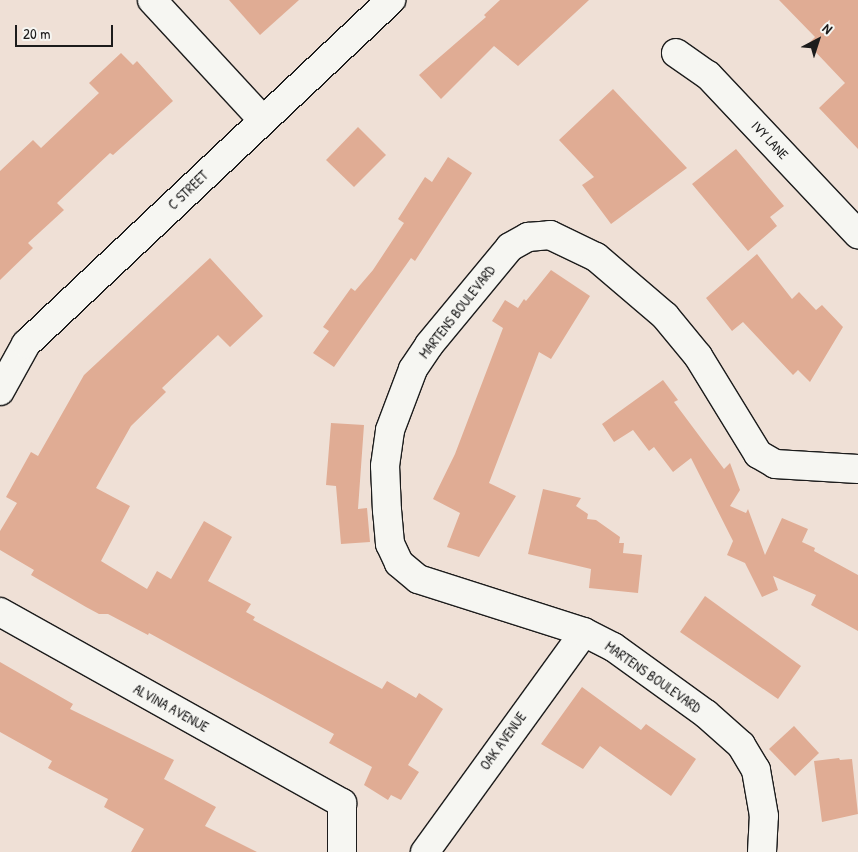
<!DOCTYPE html>
<style>
body{margin:0}
#map{position:relative;width:858px;height:852px;overflow:hidden;background:#efe0d6;font-family:"Patrick Hand",sans-serif}
div>[style]{position:absolute}
[style*='--x']{left:calc(var(--x)*1px);top:calc(var(--y)*1px);width:calc(var(--w)*1px);rotate:calc(var(--a)*1deg)}
.building>*{inset:0;background:#e0ac94}
.roads{filter:drop-shadow(1px 0 #1c1c1c) drop-shadow(-1px 0 #1c1c1c) drop-shadow(0 1px #1c1c1c) drop-shadow(0 -1px #1c1c1c)}
.minor>*{height:28px;margin:-14px;padding:0 14px;transform-origin:14px;border-radius:14px;background:#f6f6f2}
span{translate:-50% -50%;white-space:nowrap;text-align:center;line-height:1.15;-webkit-text-stroke:4.5px #f6f6f2;paint-order:stroke}
.street-label{font-size:14px;color:#1c1c1c}
.north{position:absolute;left:793px;top:15px;width:50px;height:50px;-webkit-text-stroke:4px #f6f6f2;paint-order:stroke;rotate:40deg;font-size:14px;font-weight:700;line-height:20px;text-align:center;color:#1c1c1c}
.north::after{content:'';display:block;margin:auto;width:18px;height:22px;background:#1c1c1c;clip-path:polygon(50% 0,100% 100%,50% 72%,0 100%)}
.scale{position:absolute;left:15px;top:25px;width:98px;height:22px;box-sizing:border-box;border:2px solid #1c1c1c;border-top:0;padding-left:6px;font-size:15px;line-height:18px;white-space:nowrap;color:#1c1c1c;-webkit-text-stroke:4px #f6f6f2;paint-order:stroke}
</style>
<div id="map">
<div class="building">
<i style="clip-path:polygon(229px 0,299px 0,260px 35px)"></i>
<i style="clip-path:polygon(500px 0,589px 0,518px 66px,494px 46px,441px 99px,419px 75px,486px 17px,484px 15px)"></i>
<i style="clip-path:polygon(779px 0,858px 0,858px 149px,819px 108px,845px 83px,808px 44px,815px 37px)"></i>
<i style="clip-path:polygon(121px 53px,133px 65px,137px 61px,173px 101px,113px 155px,110px 153px,57px 203px,64px 210px,28px 243px,33px 248px,0 280px,0 171px,33px 140px,41px 148px,99px 93px,89px 83px)"></i>
<i style="clip-path:polygon(613px 89px,687px 168px,611px 224px,582px 185px,594px 177px,559px 140px)"></i>
<i style="clip-path:polygon(358px 127px,386px 155px,354px 187px,326px 160px)"></i>
<i style="clip-path:polygon(736px 149px,784px 206px,770px 217px,777px 226px,748px 251px,692px 184px)"></i>
<i style="clip-path:polygon(448px 157px,472px 173px,415px 261px,411px 258px,334px 367px,313px 353px,329px 331px,323px 327px,351px 288px,355px 291px,373px 270px,404px 223px,398px 219px,425px 177px,432px 182px)"></i>
<i style="clip-path:polygon(757px 254px,792px 299px,799px 292px,816px 310px,822px 305px,843px 327px,810px 382px,798px 370px,793px 375px,743px 322px,732px 331px,706px 298px)"></i>
<i style="clip-path:polygon(210px 258px,263px 316px,230px 347px,218px 335px,162px 388px,166px 392px,131px 426px,96px 488px,130px 506px,101px 561px,147px 589px,157px 571px,171px 579px,204px 521px,232px 537px,208px 581px,251px 604px,246px 612px,255px 617px,253px 620px,382px 689px,387px 681px,416px 698px,419px 693px,443px 709px,408px 765px,419px 772px,401px 800px,391px 795px,388px 800px,364px 785px,372px 767px,329px 743px,334px 734px,149px 633px,148px 635px,108px 614px,99px 614px,86px 607px,31px 575px,34px 570px,0 550px,0 531px,17px 503px,6px 497px,31px 452px,38px 456px,84px 375px)"></i>
<i style="clip-path:polygon(551px 270px,590px 296px,551px 359px,539px 352px,489px 483px,516px 496px,479px 557px,447px 547px,460px 513px,433px 499px,455px 454px,503px 328px,492px 321px,505px 300px,518px 308px,524px 299px,526px 301px)"></i>
<i style="clip-path:polygon(663px 380px,678px 400px,674px 402px,724px 469px,730px 463px,740px 490px,730px 506px,746px 513px,748px 509px,765px 555px,782px 518px,808px 529px,802px 542px,815px 548px,814px 551px,858px 575px,858px 631px,811px 605px,816px 595px,773px 576px,778px 590px,762px 597px,745px 563px,727px 555px,733px 541px,691px 458px,673px 472px,654px 447px,649px 451px,633px 430px,614px 442px,602px 424px)"></i>
<i style="clip-path:polygon(331px 423px,364px 425px,358px 509px,367px 508px,370px 542px,341px 544px,336px 486px,326px 485px)"></i>
<i style="clip-path:polygon(543px 489px,581px 498px,576px 506px,588px 514px,587px 519px,596px 520px,620px 537px,619px 543px,624px 543px,623px 553px,642px 555px,638px 593px,589px 588px,591px 569px,528px 554px)"></i>
<i style="clip-path:polygon(705px 596px,801px 666px,778px 699px,680px 632px)"></i>
<i style="clip-path:polygon(0 662px,73px 704px,70px 709px,174px 760px,164px 779px,216px 807px,205px 826px,257px 852px,131px 852px,144px 829px,104px 807px,108px 799px,48px 768px,52px 761px,0 732px)"></i>
<i style="clip-path:polygon(582px 687px,641px 730px,646px 724px,696px 759px,671px 796px,600px 746px,583px 769px,541px 744px)"></i>
<i style="clip-path:polygon(794px 726px,819px 753px,795px 776px,769px 749px)"></i>
<i style="clip-path:polygon(839px 758px,840px 760px,852px 759px,858px 814px,822px 822px,814px 761px)"></i>
</div>
<div class="roads">
<div class="minor">
<i style="--x:152;--y:0;--w:162;--a:47.3"></i>
<i style="--x:676;--y:53;--w:39;--a:35"></i>
<i style="--x:708;--y:75;--w:219;--a:46.7"></i>
<i style="--x:0;--y:391;--w:54;--a:-61"></i>
<i style="--x:26;--y:344;--w:502;--a:-43.3"></i>
<i style="--x:0;--y:612;--w:392;--a:29.2"></i>
<i style="--x:342;--y:803;--w:49;--a:90"></i>
<i style="--x:425;--y:852;--w:271;--a:-54.1"></i>
<i style="--x:762;--y:852;--w:36;--a:-87"></i>
<i style="--x:764;--y:816;--w:47;--a:-99.9"></i>
<i style="--x:756;--y:770;--w:29;--a:-121"></i>
<i style="--x:741;--y:745;--w:47;--a:-138.5"></i>
<i style="--x:706;--y:714;--w:115;--a:-144.2"></i>
<i style="--x:613;--y:647;--w:33;--a:-153"></i>
<i style="--x:584;--y:632;--w:174;--a:-162.3"></i>
<i style="--x:418;--y:579;--w:25;--a:-140"></i>
<i style="--x:399;--y:563;--w:21;--a:-115"></i>
<i style="--x:390;--y:544;--w:33;--a:-95"></i>
<i style="--x:387;--y:511;--w:45;--a:-92.5"></i>
<i style="--x:385;--y:466;--w:36;--a:-82"></i>
<i style="--x:390;--y:430;--w:65;--a:-69.3"></i>
<i style="--x:413;--y:369;--w:29;--a:-56"></i>
<i style="--x:429;--y:345;--w:127;--a:-50.4"></i>
<i style="--x:510;--y:247;--w:21;--a:-29"></i>
<i style="--x:528;--y:237;--w:22;--a:-5"></i>
<i style="--x:550;--y:235;--w:51;--a:25.6"></i>
<i style="--x:596;--y:257;--w:91;--a:40.5"></i>
<i style="--x:665;--y:316;--w:52;--a:50.5"></i>
<i style="--x:698;--y:356;--w:115;--a:58.5"></i>
<i style="--x:758;--y:454;--w:20;--a:30"></i>
<i style="--x:775;--y:464;--w:83;--a:3.4"></i>
</div>
</div>
<div class="street-label">
<span style="left:770px;top:140px;rotate:47deg">IVY LANE</span>
<span style="left:188px;top:190px;rotate:-44deg">C STREET</span>
<span style="left:457px;top:312px;rotate:-52deg">MARTENS BOULEVARD</span>
<span style="left:653px;top:677px;rotate:35deg">MARTENS BOULEVARD</span>
<span style="left:171px;top:708px;rotate:29deg">ALVINA AVENUE</span>
<span style="left:503px;top:741px;rotate:-54deg">OAK AVENUE</span>
</div>
<div class="north">N</div>
<div class="scale">20 m</div>
</div>
